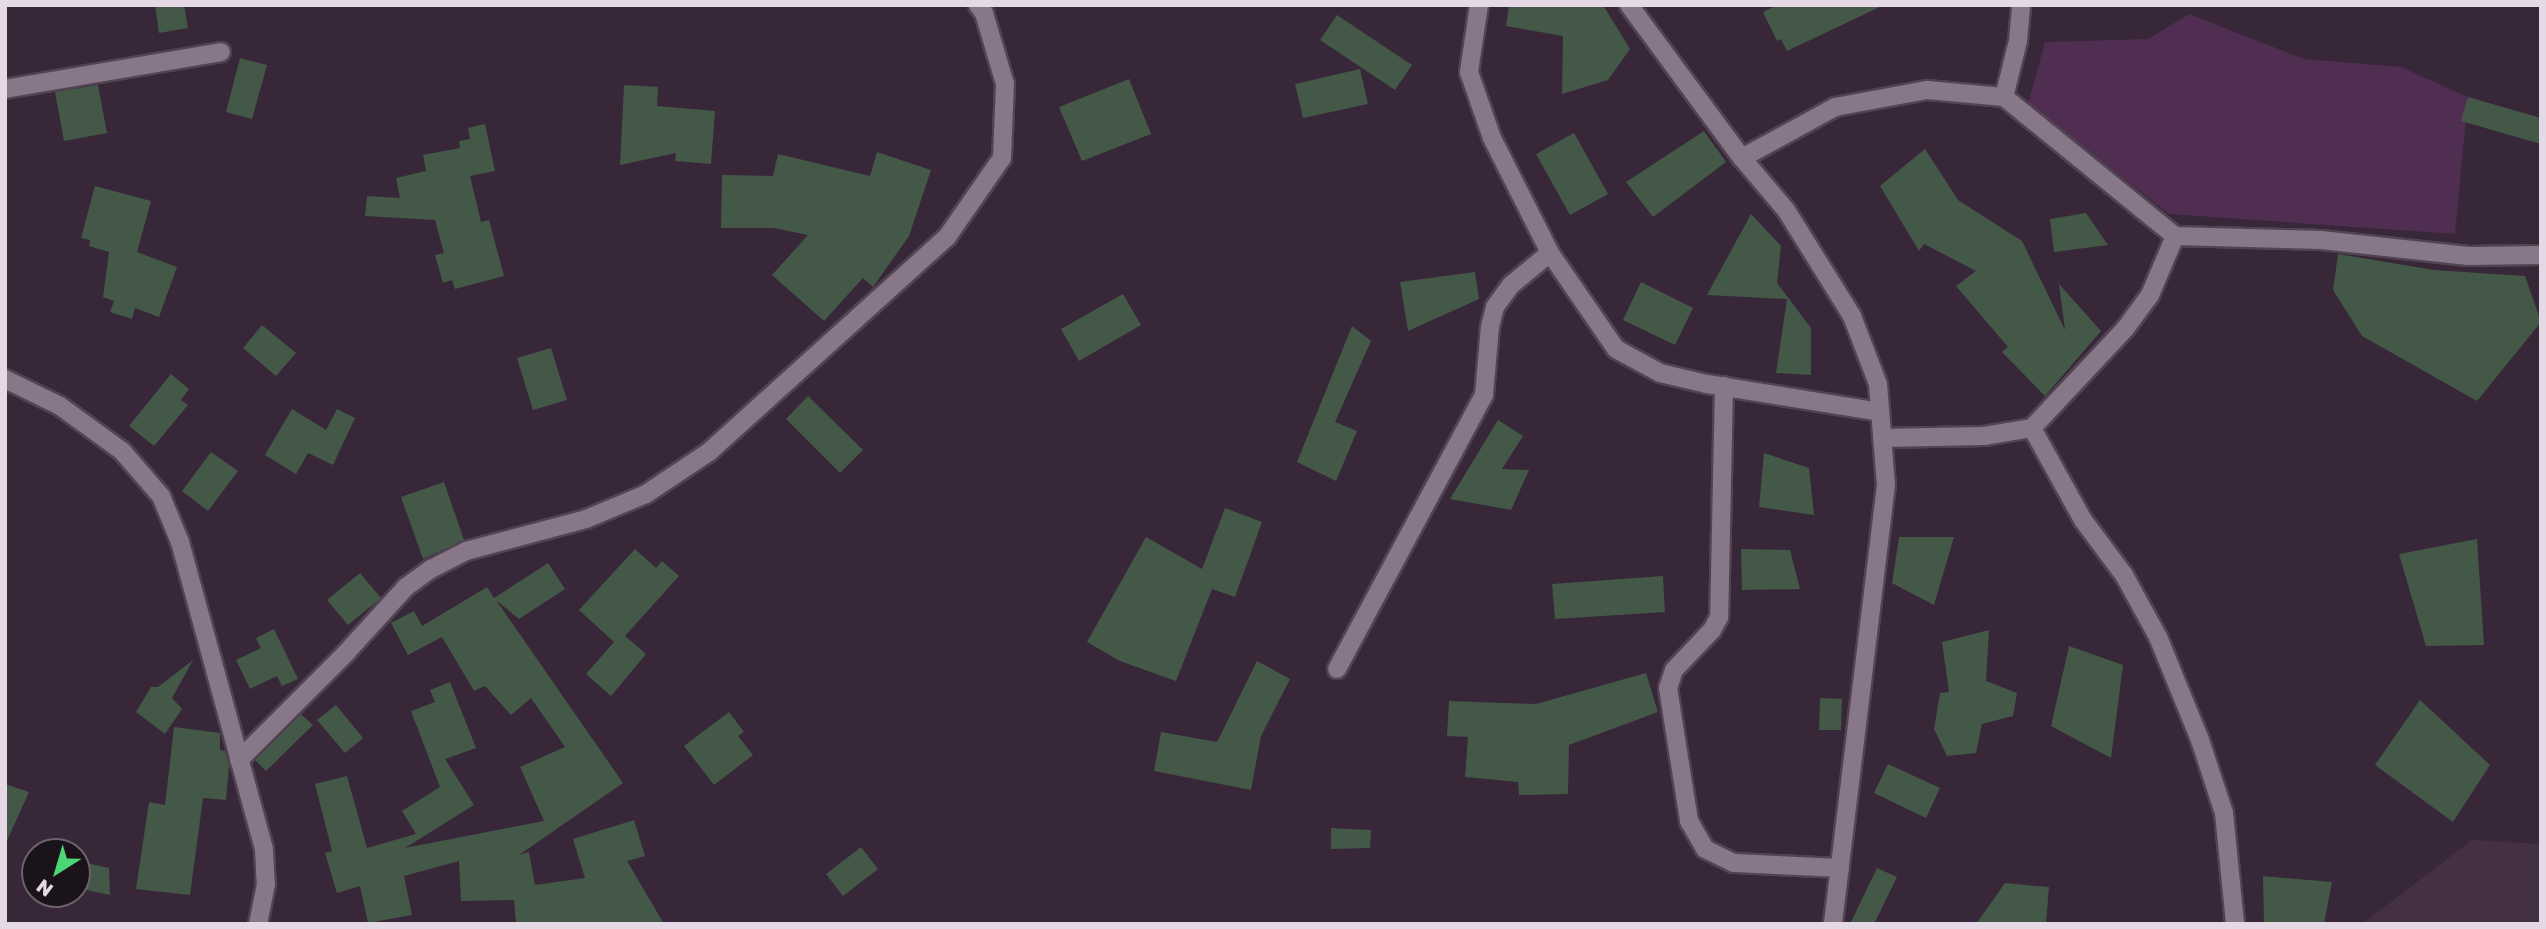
<!DOCTYPE html>
<style>
body{margin:0}
#map{position:relative;width:2546px;height:929px;overflow:hidden;background:#372738;font-family:"Golos Text",sans-serif}
div>[style]{position:absolute}
[style*='--x']{left:calc(var(--x)*1px);top:calc(var(--y)*1px);width:calc(var(--w)*1px);rotate:calc(var(--a)*1deg)}
.built>*{inset:0;background:#443045}
.green>*{inset:0;background:#502e52}
.building>*{inset:0;background:#445848}
.roads{filter:drop-shadow(2px 0 #514452) drop-shadow(-2px 0 #514452) drop-shadow(0 2px #514452) drop-shadow(0 -2px #514452)}
.street>*{height:18px;margin:-9px;padding:0 9px;transform-origin:9px;border-radius:9px;background:#887689}
.secondary>*{height:18px;margin:-9px;padding:0 9px;transform-origin:9px;border-radius:9px;background:#887689}
span{translate:-50% -50%;white-space:nowrap;text-align:center;line-height:1.15;-webkit-text-stroke:5px #1a131a;paint-order:stroke}
.frame{position:absolute;inset:0;border:7px solid #e4d9e4;pointer-events:none}
.north{position:absolute;left:21px;top:838px;width:70px;height:70px;box-sizing:border-box;background:#1a131a;border:2px solid #6b626b;border-radius:50%;rotate:217deg;font-size:19px;font-weight:700;line-height:28px;text-align:center;color:#e4d9e4}
.north::after{content:'';display:block;margin:auto;width:24px;height:32px;background:#4dd676;clip-path:polygon(50% 0,100% 100%,50% 72%,0 100%)}
</style>
<div id="map">
<div class="built">
<i style="clip-path:polygon(2472px 840px,2541px 844px,2541px 924px,2362px 924px)"></i>
</div>
<div class="green">
<i style="clip-path:polygon(2189px 14px,2304px 59px,2401px 67px,2468px 97px,2455px 234px,2169px 214px,2028px 104px,2045px 42px,2148px 39px)"></i>
</div>
<div class="building">
<i style="clip-path:polygon(155px 5px,184px 5px,188px 28px,159px 33px)"></i>
<i style="clip-path:polygon(1509px 5px,1603px 5px,1630px 49px,1608px 80px,1562px 94px,1563px 36px,1506px 26px)"></i>
<i style="clip-path:polygon(1778px 5px,1884px 5px,1787px 51px,1781px 39px,1777px 41px,1763px 12px)"></i>
<i style="clip-path:polygon(1337px 15px,1412px 65px,1395px 90px,1320px 40px)"></i>
<i style="clip-path:polygon(240px 58px,267px 65px,252px 119px,226px 112px)"></i>
<i style="clip-path:polygon(1360px 69px,1368px 104px,1303px 118px,1295px 84px)"></i>
<i style="clip-path:polygon(1129px 79px,1151px 134px,1082px 161px,1059px 107px)"></i>
<i style="clip-path:polygon(98px 85px,107px 133px,64px 141px,55px 92px)"></i>
<i style="clip-path:polygon(624px 85px,658px 87px,657px 106px,715px 111px,711px 164px,675px 161px,676px 153px,620px 165px)"></i>
<i style="clip-path:polygon(2468px 97px,2541px 118px,2541px 144px,2461px 121px)"></i>
<i style="clip-path:polygon(485px 124px,495px 171px,470px 176px,481px 222px,489px 220px,504px 276px,455px 289px,452px 280px,443px 283px,435px 255px,444px 253px,435px 220px,365px 216px,367px 196px,400px 198px,396px 178px,426px 171px,423px 155px,460px 148px,459px 141px,470px 139px,468px 128px)"></i>
<i style="clip-path:polygon(1704px 131px,1726px 162px,1653px 217px,1626px 182px)"></i>
<i style="clip-path:polygon(1574px 133px,1608px 194px,1570px 215px,1536px 154px)"></i>
<i style="clip-path:polygon(1925px 149px,1958px 200px,2022px 241px,2065px 330px,2059px 284px,2101px 331px,2045px 396px,2002px 352px,2008px 347px,1956px 286px,1976px 271px,1924px 244px,1919px 251px,1880px 186px)"></i>
<i style="clip-path:polygon(877px 152px,931px 170px,909px 236px,873px 287px,863px 278px,824px 321px,772px 275px,808px 235px,774px 228px,721px 228px,722px 175px,773px 176px,778px 154px,870px 176px)"></i>
<i style="clip-path:polygon(95px 186px,151px 201px,137px 252px,177px 267px,159px 317px,135px 308px,132px 319px,110px 312px,114px 301px,103px 297px,109px 252px,89px 246px,90px 240px,81px 238px)"></i>
<i style="clip-path:polygon(2086px 213px,2108px 245px,2054px 252px,2050px 219px)"></i>
<i style="clip-path:polygon(1751px 214px,1781px 246px,1777px 283px,1811px 328px,1811px 375px,1776px 373px,1787px 299px,1707px 295px)"></i>
<i style="clip-path:polygon(2338px 254px,2434px 270px,2525px 276px,2541px 322px,2477px 401px,2362px 336px,2333px 290px)"></i>
<i style="clip-path:polygon(1475px 272px,1479px 299px,1408px 331px,1400px 282px)"></i>
<i style="clip-path:polygon(1641px 282px,1693px 308px,1675px 345px,1623px 320px)"></i>
<i style="clip-path:polygon(1123px 294px,1141px 325px,1079px 361px,1061px 329px)"></i>
<i style="clip-path:polygon(262px 325px,296px 353px,276px 376px,243px 348px)"></i>
<i style="clip-path:polygon(1352px 326px,1371px 341px,1335px 422px,1357px 431px,1336px 481px,1297px 462px)"></i>
<i style="clip-path:polygon(551px 348px,567px 400px,533px 410px,517px 358px)"></i>
<i style="clip-path:polygon(171px 374px,189px 389px,181px 400px,188px 405px,154px 446px,129px 426px)"></i>
<i style="clip-path:polygon(808px 396px,863px 450px,840px 473px,786px 419px)"></i>
<i style="clip-path:polygon(292px 409px,326px 430px,337px 409px,355px 418px,333px 465px,308px 453px,296px 474px,265px 455px)"></i>
<i style="clip-path:polygon(1498px 420px,1523px 436px,1502px 469px,1529px 470px,1511px 510px,1450px 499px)"></i>
<i style="clip-path:polygon(211px 452px,238px 471px,208px 511px,182px 491px)"></i>
<i style="clip-path:polygon(1764px 453px,1809px 468px,1814px 515px,1759px 507px)"></i>
<i style="clip-path:polygon(444px 482px,464px 540px,423px 559px,401px 497px)"></i>
<i style="clip-path:polygon(1225px 508px,1262px 522px,1235px 597px,1212px 589px,1176px 681px,1120px 661px,1087px 642px,1146px 537px,1202px 569px)"></i>
<i style="clip-path:polygon(1899px 537px,1954px 537px,1934px 605px,1892px 583px)"></i>
<i style="clip-path:polygon(2477px 539px,2484px 645px,2426px 646px,2399px 554px)"></i>
<i style="clip-path:polygon(635px 549px,656px 568px,662px 561px,679px 576px,625px 636px,646px 654px,611px 696px,586px 674px,614px 642px,579px 610px)"></i>
<i style="clip-path:polygon(1741px 549px,1790px 550px,1800px 589px,1742px 590px)"></i>
<i style="clip-path:polygon(548px 563px,565px 589px,519px 619px,496px 600px,623px 783px,519px 855px,529px 852px,535px 885px,585px 878px,573px 839px,634px 820px,645px 856px,627px 861px,664px 924px,516px 924px,514px 900px,461px 901px,459px 861px,404px 876px,412px 915px,368px 923px,360px 886px,337px 893px,325px 853px,332px 851px,315px 784px,347px 776px,367px 848px,416px 834px,402px 811px,440px 787px,411px 711px,435px 702px,430px 690px,450px 682px,476px 748px,445px 759px,474px 805px,405px 848px,544px 821px,520px 767px,565px 747px,531px 698px,511px 715px,485px 686px,474px 691px,442px 637px,408px 655px,391px 623px,414px 611px,422px 626px,487px 587px,494px 598px)"></i>
<i style="clip-path:polygon(360px 573px,381px 598px,348px 625px,327px 600px)"></i>
<i style="clip-path:polygon(1663px 576px,1665px 612px,1555px 619px,1552px 584px)"></i>
<i style="clip-path:polygon(274px 629px,298px 679px,282px 686px,277px 676px,250px 689px,236px 660px,261px 648px,256px 638px)"></i>
<i style="clip-path:polygon(1989px 630px,1986px 681px,2017px 693px,2013px 716px,1982px 724px,1976px 753px,1947px 756px,1934px 729px,1940px 693px,1949px 692px,1942px 642px)"></i>
<i style="clip-path:polygon(2069px 646px,2123px 665px,2111px 758px,2051px 726px)"></i>
<i style="clip-path:polygon(193px 660px,172px 698px,182px 709px,165px 734px,136px 712px,151px 687px,158px 687px)"></i>
<i style="clip-path:polygon(1257px 661px,1290px 679px,1261px 736px,1251px 790px,1154px 771px,1161px 732px,1217px 742px)"></i>
<i style="clip-path:polygon(1646px 673px,1658px 712px,1569px 745px,1568px 794px,1519px 795px,1518px 782px,1465px 777px,1468px 737px,1447px 736px,1449px 701px,1536px 704px)"></i>
<i style="clip-path:polygon(1820px 698px,1842px 699px,1841px 730px,1819px 730px)"></i>
<i style="clip-path:polygon(2420px 700px,2490px 765px,2453px 822px,2375px 765px)"></i>
<i style="clip-path:polygon(336px 705px,363px 738px,345px 753px,317px 720px)"></i>
<i style="clip-path:polygon(729px 712px,744px 732px,738px 736px,753px 755px,714px 785px,684px 746px)"></i>
<i style="clip-path:polygon(301px 714px,313px 725px,266px 771px,255px 760px)"></i>
<i style="clip-path:polygon(174px 727px,220px 733px,220px 750px,225px 751px,229px 766px,226px 800px,203px 798px,190px 895px,136px 889px,149px 802px,165px 805px)"></i>
<i style="clip-path:polygon(1888px 764px,1940px 788px,1926px 818px,1874px 793px)"></i>
<i style="clip-path:polygon(5px 784px,29px 792px,5px 845px)"></i>
<i style="clip-path:polygon(1331px 828px,1371px 830px,1370px 848px,1331px 849px)"></i>
<i style="clip-path:polygon(861px 847px,878px 869px,843px 896px,826px 874px)"></i>
<i style="clip-path:polygon(77px 861px,109px 868px,110px 895px,77px 888px)"></i>
<i style="clip-path:polygon(1877px 868px,1897px 877px,1874px 924px,1850px 924px)"></i>
<i style="clip-path:polygon(2263px 876px,2332px 882px,2324px 924px,2264px 924px)"></i>
<i style="clip-path:polygon(2005px 883px,2049px 887px,2046px 924px,1976px 924px)"></i>
</div>
<div class="roads">
<div class="street">
<i style="--x:1479;--y:5;--w:68;--a:98.5"></i>
<i style="--x:1469;--y:72;--w:70;--a:70.8"></i>
<i style="--x:1492;--y:138;--w:129;--a:63.2"></i>
<i style="--x:1550;--y:253;--w:116;--a:55.5"></i>
<i style="--x:1616;--y:349;--w:50;--a:28.6"></i>
<i style="--x:1660;--y:373;--w:48;--a:13.2"></i>
<i style="--x:1707;--y:384;--w:175;--a:9.2"></i>
<i style="--x:5;--y:89;--w:219;--a:-9.7"></i>
<i style="--x:2004;--y:97;--w:58;--a:-76"></i>
<i style="--x:2018;--y:41;--w:36;--a:-85"></i>
<i style="--x:1742;--y:158;--w:106;--a:-28.7"></i>
<i style="--x:1835;--y:107;--w:94;--a:-10.5"></i>
<i style="--x:1927;--y:90;--w:77;--a:5.2"></i>
<i style="--x:2004;--y:97;--w:220;--a:39.1"></i>
<i style="--x:2175;--y:236;--w:146;--a:1.6"></i>
<i style="--x:2321;--y:240;--w:148;--a:6.2"></i>
<i style="--x:2468;--y:256;--w:73;--a:-0.8"></i>
<i style="--x:5;--y:379;--w:61;--a:26.1"></i>
<i style="--x:60;--y:406;--w:77;--a:36"></i>
<i style="--x:122;--y:451;--w:60;--a:49.1"></i>
<i style="--x:161;--y:496;--w:50;--a:67.6"></i>
<i style="--x:180;--y:542;--w:319;--a:74.7"></i>
<i style="--x:264;--y:850;--w:34;--a:87"></i>
<i style="--x:266;--y:884;--w:41;--a:101.3"></i>
<i style="--x:1724;--y:386;--w:231;--a:91.2"></i>
<i style="--x:1719;--y:617;--w:15;--a:118"></i>
<i style="--x:1712;--y:630;--w:55;--a:133.5"></i>
<i style="--x:1674;--y:670;--w:19;--a:108"></i>
<i style="--x:1668;--y:688;--w:135;--a:81"></i>
<i style="--x:1689;--y:821;--w:32;--a:60"></i>
<i style="--x:1705;--y:849;--w:32;--a:26"></i>
<i style="--x:1734;--y:863;--w:106;--a:2.7"></i>
<i style="--x:2032;--y:428;--w:105;--a:61"></i>
<i style="--x:2083;--y:520;--w:69;--a:53.3"></i>
<i style="--x:2124;--y:575;--w:71;--a:61.3"></i>
<i style="--x:2158;--y:637;--w:111;--a:67.8"></i>
<i style="--x:2200;--y:740;--w:77;--a:71.8"></i>
<i style="--x:2224;--y:813;--w:112;--a:84.3"></i>
<i style="--x:1882;--y:438;--w:102;--a:-1.1"></i>
<i style="--x:1984;--y:436;--w:49;--a:-9.5"></i>
<i style="--x:2032;--y:428;--w:136;--a:-46.8"></i>
<i style="--x:2125;--y:329;--w:42;--a:-53.7"></i>
<i style="--x:2150;--y:295;--w:64;--a:-67"></i>
<i style="--x:1337;--y:669;--w:311;--a:-61.8"></i>
<i style="--x:1484;--y:395;--w:68;--a:-85"></i>
<i style="--x:1490;--y:327;--w:21;--a:-76"></i>
<i style="--x:1495;--y:307;--w:27;--a:-54"></i>
<i style="--x:1511;--y:285;--w:50;--a:-39.4"></i>
<i style="--x:239;--y:760;--w:150;--a:-45"></i>
<i style="--x:345;--y:654;--w:91;--a:-47.7"></i>
<i style="--x:406;--y:587;--w:31;--a:-36"></i>
<i style="--x:431;--y:569;--w:39;--a:-27"></i>
<i style="--x:466;--y:551;--w:124;--a:-14.9"></i>
<i style="--x:586;--y:519;--w:65;--a:-22.6"></i>
<i style="--x:646;--y:494;--w:76;--a:-33.7"></i>
<i style="--x:709;--y:452;--w:321;--a:-42.1"></i>
<i style="--x:947;--y:237;--w:96;--a:-55.2"></i>
<i style="--x:1002;--y:158;--w:74;--a:-87.7"></i>
<i style="--x:1005;--y:84;--w:74;--a:-106.5"></i>
<i style="--x:984;--y:13;--w:10;--a:-127"></i>
</div>
<div class="secondary">
<i style="--x:1629;--y:5;--w:190;--a:53.6"></i>
<i style="--x:1742;--y:158;--w:68;--a:49.8"></i>
<i style="--x:1786;--y:210;--w:125;--a:58.1"></i>
<i style="--x:1852;--y:316;--w:73;--a:69.1"></i>
<i style="--x:1878;--y:384;--w:101;--a:85.5"></i>
<i style="--x:1886;--y:485;--w:442;--a:96.9"></i>
</div>
</div>
<div class="frame"></div>
<div class="north">N</div>
</div>
